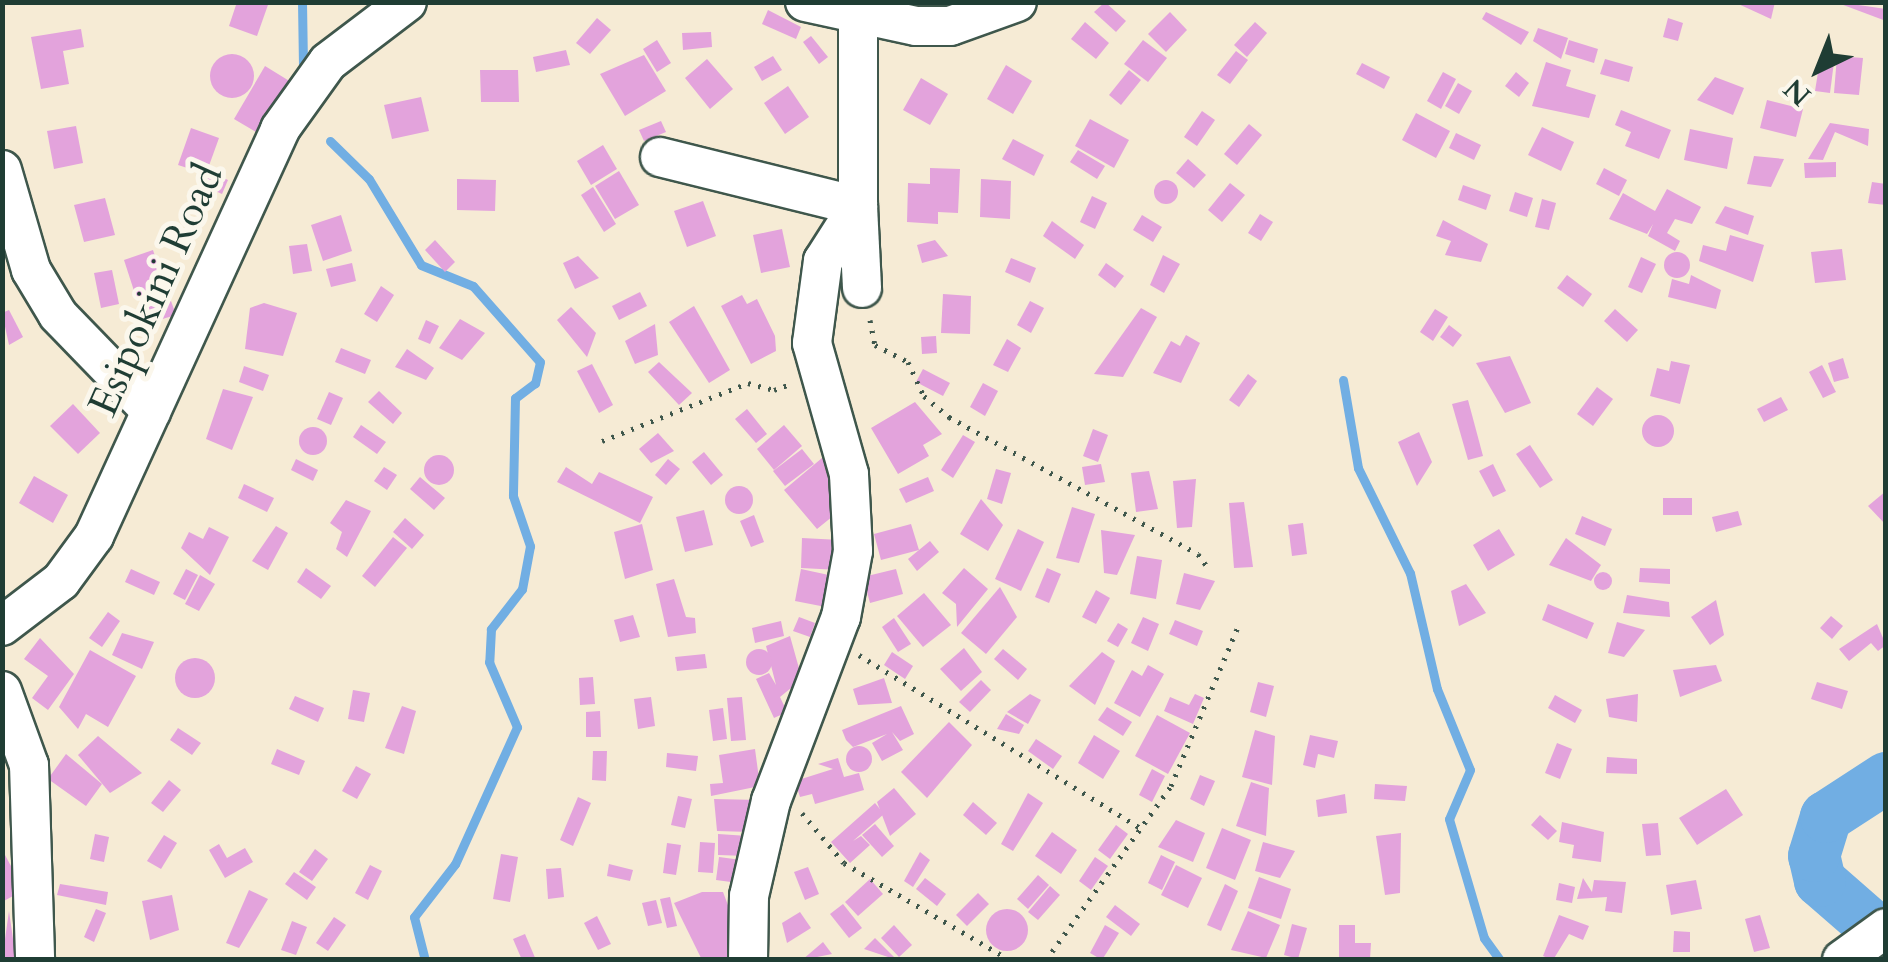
<!DOCTYPE html>
<style>
body{margin:0}
#map{position:relative;width:1888px;height:962px;overflow:hidden;background:#f6ebd5;font-family:Cardo,serif}
div>[style]{position:absolute}
[style*='--x']{left:calc(var(--x)*1px);top:calc(var(--y)*1px);width:calc(var(--w)*1px);rotate:calc(var(--a)*1deg)}
.stream>*{height:9px;margin:-4.5px;padding:0 4.5px;transform-origin:4.5px;border-radius:4.5px;background:#71aee3}
.river>*{height:52px;margin:-26px;padding:0 26px;transform-origin:26px;border-radius:26px;background:#71aee3}
.building>*{inset:0;background:#e3a3dc}
.round{border-radius:50%}
.path>*{height:5px;margin-top:-2.5px;transform-origin:0;background:repeating-linear-gradient(90deg,#3f574c 0 2.5px,transparent 0 10.5px)}
.roads{filter:drop-shadow(2px 0 #3f574c) drop-shadow(-2px 0 #3f574c) drop-shadow(0 2px #3f574c) drop-shadow(0 -2px #3f574c)}
.minor>*{height:38px;margin:-19px;padding:0 19px;transform-origin:19px;border-radius:19px;background:#fff}
span{translate:-50% -50%;white-space:nowrap;text-align:center;line-height:1.15;-webkit-text-stroke:10px #fbf7ec;paint-order:stroke}
.street-label{font-size:42px;color:#1f3d34}
.frame{position:absolute;inset:0;border:5px solid #1f3d34;pointer-events:none}
.north{position:absolute;left:1768px;top:20px;width:100px;height:100px;-webkit-text-stroke:8px #fbf7ec;paint-order:stroke;rotate:223deg;font-size:28px;font-weight:700;line-height:40px;text-align:center;color:#1f3d34}
.north::after{content:'';display:block;margin:auto;width:35px;height:45px;background:#1f3d34;clip-path:polygon(50% 0,100% 100%,50% 72%,0 100%)}
</style>
<div id="map">
<div class="stream">
<i style="--x:302;--y:2;--w:67;--a:89.1"></i>
<i style="--x:330;--y:141;--w:54;--a:44.3"></i>
<i style="--x:369;--y:179;--w:100;--a:58.8"></i>
<i style="--x:421;--y:265;--w:56;--a:22"></i>
<i style="--x:473;--y:286;--w:101;--a:48.6"></i>
<i style="--x:540;--y:362;--w:22;--a:103"></i>
<i style="--x:535;--y:383;--w:25;--a:143"></i>
<i style="--x:515;--y:398;--w:98;--a:91.2"></i>
<i style="--x:513;--y:496;--w:53;--a:71.2"></i>
<i style="--x:530;--y:546;--w:44;--a:100.5"></i>
<i style="--x:522;--y:589;--w:51;--a:127.8"></i>
<i style="--x:491;--y:629;--w:33;--a:93"></i>
<i style="--x:489;--y:662;--w:71;--a:66.7"></i>
<i style="--x:517;--y:727;--w:150;--a:114.3"></i>
<i style="--x:455;--y:864;--w:67;--a:127.7"></i>
<i style="--x:414;--y:917;--w:44;--a:75.7"></i>
<i style="--x:1343;--y:380;--w:89;--a:80.3"></i>
<i style="--x:1358;--y:468;--w:117;--a:63.7"></i>
<i style="--x:1410;--y:573;--w:119;--a:76.9"></i>
<i style="--x:1437;--y:689;--w:87;--a:67.8"></i>
<i style="--x:1470;--y:770;--w:53;--a:113.2"></i>
<i style="--x:1449;--y:819;--w:124;--a:73.6"></i>
<i style="--x:1484;--y:938;--w:27;--a:54"></i>
</div>
<div class="river">
<i style="--x:1866;--y:921;--w:61;--a:-139"></i>
<i style="--x:1820;--y:881;--w:26;--a:-103"></i>
<i style="--x:1814;--y:856;--w:41;--a:-72.9"></i>
<i style="--x:1826;--y:817;--w:72;--a:-33"></i>
</div>
<div class="building">
<i style="clip-path:polygon(237px 2px,269px 2px,257px 36px,229px 26px)"></i>
<i style="clip-path:polygon(1105px 2px,1126px 21px,1116px 32px,1094px 12px)"></i>
<i style="clip-path:polygon(1734px 2px,1775px 2px,1771px 19px)"></i>
<i style="clip-path:polygon(1838px 2px,1886px 9px,1886px 21px,1838px 3px)"></i>
<i style="clip-path:polygon(768px 10px,801px 27px,796px 39px,762px 24px)"></i>
<i style="clip-path:polygon(1170px 12px,1187px 30px,1166px 52px,1148px 34px)"></i>
<i style="clip-path:polygon(1486px 12px,1529px 32px,1521px 45px,1482px 19px)"></i>
<i style="clip-path:polygon(597px 18px,611px 30px,590px 54px,576px 43px)"></i>
<i style="clip-path:polygon(1668px 18px,1683px 23px,1678px 41px,1663px 37px)"></i>
<i style="clip-path:polygon(1085px 22px,1109px 43px,1096px 59px,1071px 39px)"></i>
<i style="clip-path:polygon(1255px 22px,1267px 33px,1247px 57px,1234px 45px)"></i>
<i style="clip-path:polygon(1538px 28px,1568px 38px,1561px 59px,1533px 41px)"></i>
<i style="clip-path:polygon(81px 29px,84px 47px,63px 51px,69px 84px,41px 89px,31px 37px)"></i>
<i style="clip-path:polygon(711px 32px,712px 47px,683px 50px,682px 33px)"></i>
<i style="clip-path:polygon(811px 36px,828px 57px,819px 64px,803px 42px)"></i>
<i style="clip-path:polygon(657px 40px,671px 63px,657px 72px,643px 49px)"></i>
<i style="clip-path:polygon(1143px 40px,1167px 58px,1148px 82px,1124px 64px)"></i>
<i style="clip-path:polygon(1569px 40px,1598px 49px,1594px 63px,1565px 54px)"></i>
<i style="clip-path:polygon(566px 50px,570px 65px,536px 72px,533px 57px)"></i>
<i style="clip-path:polygon(1236px 51px,1248px 60px,1230px 84px,1217px 75px)"></i>
<i class="round" style="left:210px;top:54px;width:44px;height:44px"></i>
<i style="clip-path:polygon(644px 55px,666px 91px,625px 116px,600px 74px)"></i>
<i style="clip-path:polygon(773px 56px,782px 70px,762px 81px,754px 67px)"></i>
<i style="clip-path:polygon(1837px 56px,1863px 58px,1859px 95px,1834px 93px)"></i>
<i style="clip-path:polygon(707px 59px,733px 89px,710px 109px,685px 78px)"></i>
<i style="clip-path:polygon(1605px 59px,1633px 67px,1629px 82px,1600px 74px)"></i>
<i style="clip-path:polygon(1820px 60px,1834px 62px,1830px 93px,1815px 91px)"></i>
<i style="clip-path:polygon(1546px 62px,1571px 70px,1566px 86px,1596px 95px,1589px 118px,1532px 106px)"></i>
<i style="clip-path:polygon(1362px 63px,1390px 77px,1384px 89px,1356px 74px)"></i>
<i style="clip-path:polygon(1006px 65px,1032px 81px,1013px 114px,987px 99px)"></i>
<i style="clip-path:polygon(265px 66px,291px 82px,261px 135px,234px 119px)"></i>
<i style="clip-path:polygon(480px 70px,518px 70px,519px 102px,481px 102px)"></i>
<i style="clip-path:polygon(1129px 70px,1141px 80px,1121px 105px,1109px 95px)"></i>
<i style="clip-path:polygon(1443px 72px,1456px 79px,1441px 109px,1427px 101px)"></i>
<i style="clip-path:polygon(1516px 72px,1529px 83px,1519px 97px,1505px 86px)"></i>
<i style="clip-path:polygon(1715px 77px,1744px 88px,1733px 115px,1697px 100px)"></i>
<i style="clip-path:polygon(921px 78px,948px 94px,930px 125px,903px 110px)"></i>
<i style="clip-path:polygon(1458px 83px,1472px 91px,1459px 114px,1445px 106px)"></i>
<i style="clip-path:polygon(788px 86px,809px 117px,785px 134px,764px 103px)"></i>
<i style="clip-path:polygon(421px 97px,429px 131px,392px 139px,384px 105px)"></i>
<i style="clip-path:polygon(1767px 100px,1803px 109px,1796px 137px,1760px 128px)"></i>
<i style="clip-path:polygon(1621px 110px,1671px 130px,1659px 159px,1625px 146px,1631px 132px,1615px 125px)"></i>
<i style="clip-path:polygon(1202px 111px,1215px 120px,1197px 146px,1184px 137px)"></i>
<i style="clip-path:polygon(1416px 113px,1450px 131px,1436px 158px,1402px 140px)"></i>
<i style="clip-path:polygon(1090px 119px,1129px 140px,1114px 168px,1075px 146px)"></i>
<i style="clip-path:polygon(661px 121px,666px 132px,644px 141px,639px 130px)"></i>
<i style="clip-path:polygon(1830px 123px,1869px 129px,1868px 146px,1835px 132px,1823px 160px,1808px 159px)"></i>
<i style="clip-path:polygon(1249px 124px,1262px 135px,1237px 165px,1224px 154px)"></i>
<i style="clip-path:polygon(76px 126px,83px 163px,54px 169px,47px 131px)"></i>
<i style="clip-path:polygon(1542px 127px,1574px 142px,1561px 171px,1528px 155px)"></i>
<i style="clip-path:polygon(191px 128px,219px 138px,206px 174px,178px 165px)"></i>
<i style="clip-path:polygon(1690px 129px,1733px 138px,1727px 169px,1684px 160px)"></i>
<i style="clip-path:polygon(1456px 133px,1481px 145px,1474px 160px,1449px 148px)"></i>
<i style="clip-path:polygon(1013px 139px,1044px 155px,1034px 176px,1002px 159px)"></i>
<i style="clip-path:polygon(603px 145px,617px 169px,591px 185px,577px 161px)"></i>
<i style="clip-path:polygon(1078px 150px,1105px 166px,1097px 179px,1070px 162px)"></i>
<i style="clip-path:polygon(1754px 156px,1784px 159px,1771px 187px,1747px 184px)"></i>
<i style="clip-path:polygon(1188px 159px,1206px 175px,1194px 188px,1176px 173px)"></i>
<i style="clip-path:polygon(1836px 162px,1836px 177px,1805px 178px,1804px 163px)"></i>
<i style="clip-path:polygon(930px 168px,960px 169px,958px 213px,938px 212px,938px 224px,907px 222px,908px 183px,930px 184px)"></i>
<i style="clip-path:polygon(1604px 168px,1627px 180px,1619px 196px,1596px 184px)"></i>
<i style="clip-path:polygon(619px 171px,639px 205px,615px 219px,595px 186px)"></i>
<i style="clip-path:polygon(210px 172px,228px 180px,222px 194px,204px 186px)"></i>
<i style="clip-path:polygon(457px 179px,496px 180px,495px 211px,457px 210px)"></i>
<i style="clip-path:polygon(981px 179px,1011px 181px,1010px 219px,980px 217px)"></i>
<i class="round" style="left:1154px;top:180px;width:24px;height:24px"></i>
<i style="clip-path:polygon(1872px 182px,1886px 184px,1886px 205px,1868px 203px)"></i>
<i style="clip-path:polygon(1230px 183px,1245px 195px,1222px 222px,1208px 210px)"></i>
<i style="clip-path:polygon(1463px 185px,1491px 195px,1486px 210px,1458px 200px)"></i>
<i style="clip-path:polygon(593px 187px,616px 224px,604px 232px,581px 195px)"></i>
<i style="clip-path:polygon(1667px 189px,1701px 207px,1692px 224px,1675px 219px,1667px 233px,1680px 241px,1675px 251px,1648px 236px,1653px 224px,1647px 234px,1609px 219px,1623px 193px,1655px 211px)"></i>
<i style="clip-path:polygon(1515px 192px,1533px 198px,1527px 217px,1509px 211px)"></i>
<i style="clip-path:polygon(1092px 196px,1107px 203px,1095px 229px,1080px 222px)"></i>
<i style="clip-path:polygon(105px 198px,115px 235px,84px 242px,74px 205px)"></i>
<i style="clip-path:polygon(1542px 199px,1556px 203px,1549px 230px,1535px 227px)"></i>
<i style="clip-path:polygon(703px 201px,716px 236px,687px 247px,674px 211px)"></i>
<i style="clip-path:polygon(1725px 206px,1754px 216px,1748px 235px,1715px 223px)"></i>
<i style="clip-path:polygon(1260px 214px,1273px 222px,1261px 241px,1248px 233px)"></i>
<i style="clip-path:polygon(341px 215px,352px 251px,323px 261px,311px 225px)"></i>
<i style="clip-path:polygon(1142px 215px,1162px 227px,1153px 242px,1133px 230px)"></i>
<i style="clip-path:polygon(1443px 220px,1488px 244px,1481px 262px,1445px 255px,1451px 241px,1436px 236px)"></i>
<i style="clip-path:polygon(1052px 221px,1084px 245px,1075px 259px,1043px 236px)"></i>
<i style="clip-path:polygon(782px 229px,790px 267px,761px 273px,753px 235px)"></i>
<i style="clip-path:polygon(1730px 235px,1764px 245px,1753px 282px,1699px 261px,1703px 245px,1726px 251px)"></i>
<i style="clip-path:polygon(435px 240px,455px 262px,445px 272px,425px 250px)"></i>
<i style="clip-path:polygon(935px 240px,948px 256px,922px 263px,917px 245px)"></i>
<i style="clip-path:polygon(307px 244px,312px 271px,293px 274px,289px 246px)"></i>
<i style="clip-path:polygon(1842px 249px,1846px 280px,1815px 283px,1811px 252px)"></i>
<i style="clip-path:polygon(153px 250px,165px 287px,136px 297px,124px 260px)"></i>
<i class="round" style="left:1664px;top:252px;width:26px;height:26px"></i>
<i style="clip-path:polygon(1163px 255px,1180px 264px,1164px 293px,1150px 285px)"></i>
<i style="clip-path:polygon(578px 256px,599px 278px,575px 289px,563px 263px)"></i>
<i style="clip-path:polygon(1641px 257px,1656px 264px,1642px 293px,1628px 287px)"></i>
<i style="clip-path:polygon(1011px 258px,1036px 268px,1030px 283px,1005px 272px)"></i>
<i style="clip-path:polygon(352px 263px,356px 281px,331px 287px,326px 269px)"></i>
<i style="clip-path:polygon(1106px 263px,1124px 276px,1115px 288px,1098px 275px)"></i>
<i style="clip-path:polygon(112px 270px,119px 304px,101px 308px,94px 273px)"></i>
<i style="clip-path:polygon(1567px 275px,1592px 294px,1583px 307px,1557px 288px)"></i>
<i style="clip-path:polygon(1691px 275px,1721px 290px,1716px 309px,1668px 297px,1672px 279px,1689px 284px)"></i>
<i style="clip-path:polygon(381px 286px,394px 295px,377px 322px,364px 314px)"></i>
<i style="clip-path:polygon(640px 292px,647px 306px,619px 320px,612px 306px)"></i>
<i style="clip-path:polygon(943px 294px,971px 296px,970px 334px,941px 333px)"></i>
<i style="clip-path:polygon(742px 295px,747px 304px,757px 299px,775px 336px,776px 351px,751px 364px,721px 306px)"></i>
<i style="clip-path:polygon(171px 301px,176px 315px,149px 323px,143px 305px)"></i>
<i style="clip-path:polygon(1030px 301px,1044px 308px,1031px 333px,1017px 325px)"></i>
<i style="clip-path:polygon(264px 303px,297px 313px,283px 356px,245px 349px,250px 308px)"></i>
<i style="clip-path:polygon(694px 306px,730px 370px,709px 383px,669px 322px)"></i>
<i style="clip-path:polygon(571px 307px,596px 333px,587px 357px,557px 320px)"></i>
<i style="clip-path:polygon(1141px 308px,1157px 317px,1123px 377px,1094px 374px)"></i>
<i style="clip-path:polygon(1435px 309px,1448px 317px,1433px 341px,1420px 332px)"></i>
<i style="clip-path:polygon(1615px 309px,1638px 330px,1627px 342px,1604px 321px)"></i>
<i style="clip-path:polygon(9px 310px,23px 337px,9px 345px,2px 313px)"></i>
<i style="clip-path:polygon(460px 319px,485px 333px,462px 360px,439px 348px)"></i>
<i style="clip-path:polygon(426px 320px,439px 326px,430px 344px,418px 339px)"></i>
<i style="clip-path:polygon(655px 324px,658px 355px,635px 364px,625px 341px)"></i>
<i style="clip-path:polygon(1449px 325px,1462px 335px,1453px 347px,1440px 337px)"></i>
<i style="clip-path:polygon(1186px 335px,1200px 343px,1181px 383px,1153px 373px,1171px 341px,1180px 346px)"></i>
<i style="clip-path:polygon(936px 336px,937px 353px,922px 354px,921px 337px)"></i>
<i style="clip-path:polygon(1007px 339px,1021px 348px,1008px 372px,993px 365px)"></i>
<i style="clip-path:polygon(341px 348px,371px 360px,365px 374px,335px 362px)"></i>
<i style="clip-path:polygon(407px 349px,434px 368px,426px 380px,395px 367px)"></i>
<i style="clip-path:polygon(1510px 356px,1531px 403px,1505px 413px,1476px 363px)"></i>
<i style="clip-path:polygon(1843px 358px,1849px 378px,1834px 382px,1828px 363px)"></i>
<i style="clip-path:polygon(1671px 361px,1690px 365px,1680px 404px,1650px 396px,1657px 368px,1669px 371px)"></i>
<i style="clip-path:polygon(659px 362px,692px 393px,679px 405px,648px 372px)"></i>
<i style="clip-path:polygon(592px 364px,613px 405px,599px 413px,577px 371px)"></i>
<i style="clip-path:polygon(1822px 365px,1836px 392px,1823px 398px,1809px 372px)"></i>
<i style="clip-path:polygon(244px 366px,269px 375px,263px 391px,239px 382px)"></i>
<i style="clip-path:polygon(923px 369px,950px 383px,943px 396px,916px 382px)"></i>
<i style="clip-path:polygon(1248px 374px,1257px 381px,1239px 407px,1229px 400px)"></i>
<i style="clip-path:polygon(983px 383px,998px 391px,985px 416px,970px 407px)"></i>
<i style="clip-path:polygon(1597px 387px,1613px 399px,1593px 426px,1577px 414px)"></i>
<i style="clip-path:polygon(223px 389px,253px 397px,232px 450px,206px 439px)"></i>
<i style="clip-path:polygon(379px 391px,402px 413px,393px 424px,368px 402px)"></i>
<i style="clip-path:polygon(329px 392px,343px 398px,331px 425px,317px 419px)"></i>
<i style="clip-path:polygon(1781px 397px,1788px 410px,1764px 422px,1757px 409px)"></i>
<i style="clip-path:polygon(1468px 400px,1483px 456px,1468px 460px,1452px 404px)"></i>
<i style="clip-path:polygon(915px 402px,942px 434px,923px 445px,929px 456px,898px 474px,871px 428px)"></i>
<i style="clip-path:polygon(73px 404px,100px 433px,78px 454px,50px 426px)"></i>
<i style="clip-path:polygon(747px 409px,767px 434px,756px 443px,735px 419px)"></i>
<i class="round" style="left:1642px;top:415px;width:32px;height:32px"></i>
<i style="clip-path:polygon(361px 425px,386px 442px,377px 454px,353px 437px)"></i>
<i style="clip-path:polygon(784px 425px,802px 446px,774px 470px,757px 449px)"></i>
<i class="round" style="left:299px;top:427px;width:28px;height:28px"></i>
<i style="clip-path:polygon(1093px 429px,1108px 435px,1098px 462px,1083px 456px)"></i>
<i style="clip-path:polygon(1419px 432px,1432px 462px,1417px 486px,1398px 442px)"></i>
<i style="clip-path:polygon(658px 433px,674px 451px,651px 463px,639px 449px)"></i>
<i style="clip-path:polygon(963px 435px,975px 442px,953px 478px,941px 470px)"></i>
<i style="clip-path:polygon(1530px 445px,1553px 480px,1540px 488px,1516px 454px)"></i>
<i style="clip-path:polygon(802px 449px,814px 464px,785px 486px,773px 471px)"></i>
<i style="clip-path:polygon(704px 452px,723px 475px,711px 485px,692px 462px)"></i>
<i class="round" style="left:424px;top:455px;width:30px;height:30px"></i>
<i style="clip-path:polygon(822px 458px,847px 488px,830px 502px,838px 512px,817px 529px,784px 490px)"></i>
<i style="clip-path:polygon(296px 459px,318px 470px,313px 481px,291px 470px)"></i>
<i style="clip-path:polygon(668px 459px,680px 469px,666px 485px,655px 475px)"></i>
<i style="clip-path:polygon(1101px 464px,1105px 482px,1085px 485px,1082px 467px)"></i>
<i style="clip-path:polygon(1493px 464px,1506px 491px,1493px 497px,1479px 471px)"></i>
<i style="clip-path:polygon(384px 467px,397px 475px,387px 490px,374px 481px)"></i>
<i style="clip-path:polygon(566px 467px,592px 484px,599px 472px,653px 497px,640px 523px,557px 482px)"></i>
<i style="clip-path:polygon(996px 469px,1011px 473px,1002px 504px,987px 499px)"></i>
<i style="clip-path:polygon(1149px 471px,1158px 509px,1136px 512px,1131px 473px)"></i>
<i style="clip-path:polygon(34px 476px,68px 495px,53px 523px,19px 503px)"></i>
<i style="clip-path:polygon(420px 477px,445px 498px,434px 510px,410px 489px)"></i>
<i style="clip-path:polygon(928px 477px,934px 491px,906px 503px,899px 489px)"></i>
<i style="clip-path:polygon(1196px 479px,1192px 527px,1177px 528px,1173px 481px)"></i>
<i style="clip-path:polygon(244px 484px,274px 498px,267px 512px,238px 498px)"></i>
<i class="round" style="left:725px;top:486px;width:28px;height:28px"></i>
<i style="clip-path:polygon(1886px 491px,1886px 525px,1868px 506px)"></i>
<i style="clip-path:polygon(1663px 498px,1692px 498px,1692px 515px,1663px 515px)"></i>
<i style="clip-path:polygon(981px 499px,1003px 525px,988px 551px,960px 534px)"></i>
<i style="clip-path:polygon(346px 500px,371px 511px,347px 557px,336px 549px,342px 532px,330px 523px)"></i>
<i style="clip-path:polygon(1244px 502px,1253px 567px,1234px 568px,1229px 503px)"></i>
<i style="clip-path:polygon(1072px 507px,1095px 514px,1079px 563px,1056px 558px)"></i>
<i style="clip-path:polygon(704px 510px,713px 545px,685px 552px,676px 517px)"></i>
<i style="clip-path:polygon(1738px 511px,1742px 525px,1716px 532px,1712px 517px)"></i>
<i style="clip-path:polygon(754px 515px,764px 542px,751px 547px,740px 521px)"></i>
<i style="clip-path:polygon(1582px 516px,1612px 529px,1605px 546px,1575px 534px)"></i>
<i style="clip-path:polygon(405px 518px,424px 535px,412px 549px,393px 532px)"></i>
<i style="clip-path:polygon(1303px 523px,1307px 554px,1292px 556px,1288px 525px)"></i>
<i style="clip-path:polygon(642px 524px,653px 570px,625px 579px,614px 532px)"></i>
<i style="clip-path:polygon(911px 524px,919px 550px,881px 560px,874px 534px)"></i>
<i style="clip-path:polygon(276px 526px,288px 533px,268px 570px,252px 561px)"></i>
<i style="clip-path:polygon(209px 527px,229px 537px,210px 575px,181px 548px,189px 532px,203px 539px)"></i>
<i style="clip-path:polygon(1018px 529px,1044px 542px,1021px 591px,995px 579px)"></i>
<i style="clip-path:polygon(1499px 529px,1515px 555px,1488px 571px,1473px 545px)"></i>
<i style="clip-path:polygon(1101px 530px,1135px 535px,1117px 575px,1104px 573px)"></i>
<i style="clip-path:polygon(393px 537px,407px 548px,375px 587px,362px 576px)"></i>
<i style="clip-path:polygon(802px 538px,840px 540px,839px 570px,801px 568px)"></i>
<i style="clip-path:polygon(1566px 538px,1601px 565px,1591px 581px,1549px 565px)"></i>
<i style="clip-path:polygon(930px 541px,939px 552px,917px 571px,908px 559px)"></i>
<i style="clip-path:polygon(1137px 556px,1162px 560px,1156px 599px,1130px 594px)"></i>
<i style="clip-path:polygon(306px 568px,331px 586px,321px 599px,297px 582px)"></i>
<i style="clip-path:polygon(964px 568px,988px 589px,957px 627px,956px 604px,942px 593px)"></i>
<i style="clip-path:polygon(1047px 568px,1061px 574px,1049px 603px,1035px 597px)"></i>
<i style="clip-path:polygon(1640px 568px,1670px 569px,1670px 584px,1639px 582px)"></i>
<i style="clip-path:polygon(131px 569px,160px 582px,154px 595px,125px 582px)"></i>
<i style="clip-path:polygon(186px 569px,198px 575px,185px 600px,173px 594px)"></i>
<i style="clip-path:polygon(801px 569px,838px 577px,831px 608px,795px 601px)"></i>
<i style="clip-path:polygon(896px 569px,903px 594px,870px 603px,863px 577px)"></i>
<i class="round" style="left:1594px;top:572px;width:18px;height:18px"></i>
<i style="clip-path:polygon(1184px 573px,1215px 581px,1200px 610px,1176px 604px)"></i>
<i style="clip-path:polygon(200px 575px,215px 584px,199px 611px,185px 604px)"></i>
<i style="clip-path:polygon(674px 579px,686px 617px,695px 618px,696px 633px,668px 637px,656px 584px)"></i>
<i style="clip-path:polygon(1466px 584px,1486px 613px,1459px 626px,1451px 591px)"></i>
<i style="clip-path:polygon(1000px 587px,1017px 617px,986px 654px,961px 633px)"></i>
<i style="clip-path:polygon(1096px 590px,1110px 598px,1096px 624px,1082px 617px)"></i>
<i style="clip-path:polygon(924px 593px,951px 625px,923px 647px,897px 616px)"></i>
<i style="clip-path:polygon(1627px 595px,1669px 602px,1670px 617px,1623px 613px)"></i>
<i style="clip-path:polygon(1716px 600px,1724px 635px,1710px 645px,1691px 617px)"></i>
<i style="clip-path:polygon(1548px 604px,1594px 623px,1587px 639px,1542px 620px)"></i>
<i style="clip-path:polygon(108px 612px,120px 621px,102px 647px,89px 638px)"></i>
<i style="clip-path:polygon(633px 615px,640px 637px,620px 642px,614px 620px)"></i>
<i style="clip-path:polygon(1831px 616px,1843px 626px,1832px 639px,1820px 628px)"></i>
<i style="clip-path:polygon(799px 617px,815px 623px,810px 637px,793px 631px)"></i>
<i style="clip-path:polygon(1143px 617px,1159px 624px,1148px 651px,1131px 643px)"></i>
<i style="clip-path:polygon(894px 618px,911px 644px,898px 652px,882px 627px)"></i>
<i style="clip-path:polygon(1175px 620px,1203px 631px,1197px 646px,1169px 634px)"></i>
<i style="clip-path:polygon(781px 621px,784px 636px,755px 643px,752px 628px)"></i>
<i style="clip-path:polygon(1617px 622px,1645px 630px,1624px 657px,1608px 653px)"></i>
<i style="clip-path:polygon(1118px 623px,1128px 629px,1118px 647px,1107px 641px)"></i>
<i style="clip-path:polygon(1877px 624px,1886px 645px,1878px 651px,1871px 643px,1849px 661px,1839px 649px)"></i>
<i style="clip-path:polygon(122px 633px,154px 642px,142px 669px,112px 655px)"></i>
<i style="clip-path:polygon(790px 636px,802px 679px,780px 697px,787px 712px,774px 718px,756px 679px,769px 673px,776px 685px,766px 646px)"></i>
<i style="clip-path:polygon(40px 638px,74px 674px,48px 710px,32px 698px,48px 676px,24px 659px)"></i>
<i style="clip-path:polygon(964px 648px,982px 672px,961px 691px,940px 669px)"></i>
<i style="clip-path:polygon(1003px 649px,1027px 669px,1018px 680px,994px 659px)"></i>
<i class="round" style="left:746px;top:649px;width:26px;height:26px"></i>
<i style="clip-path:polygon(90px 650px,136px 676px,108px 727px,86px 714px,78px 729px,59px 707px)"></i>
<i style="clip-path:polygon(892px 652px,913px 666px,905px 679px,884px 665px)"></i>
<i style="clip-path:polygon(1102px 652px,1115px 661px,1095px 705px,1069px 686px)"></i>
<i style="clip-path:polygon(705px 654px,707px 668px,677px 671px,675px 657px)"></i>
<i class="round" style="left:175px;top:658px;width:40px;height:40px"></i>
<i style="clip-path:polygon(1148px 665px,1164px 674px,1140px 717px,1114px 703px,1132px 670px,1142px 676px)"></i>
<i style="clip-path:polygon(1716px 665px,1722px 681px,1680px 697px,1673px 670px)"></i>
<i style="clip-path:polygon(593px 677px,595px 704px,580px 705px,579px 678px)"></i>
<i style="clip-path:polygon(884px 678px,892px 703px,858px 705px,853px 689px)"></i>
<i style="clip-path:polygon(981px 680px,991px 690px,970px 712px,959px 702px)"></i>
<i style="clip-path:polygon(1258px 682px,1274px 686px,1266px 717px,1250px 712px)"></i>
<i style="clip-path:polygon(1817px 682px,1848px 691px,1842px 709px,1811px 699px)"></i>
<i style="clip-path:polygon(353px 690px,370px 693px,364px 722px,348px 719px)"></i>
<i style="clip-path:polygon(1030px 694px,1041px 700px,1028px 724px,1007px 712px)"></i>
<i style="clip-path:polygon(1195px 694px,1204px 698px,1193px 724px,1164px 711px,1170px 697px,1189px 705px)"></i>
<i style="clip-path:polygon(1638px 694px,1637px 722px,1609px 717px,1606px 699px)"></i>
<i style="clip-path:polygon(1555px 695px,1582px 710px,1575px 723px,1548px 708px)"></i>
<i style="clip-path:polygon(295px 696px,324px 708px,318px 722px,289px 709px)"></i>
<i style="clip-path:polygon(651px 697px,655px 726px,638px 729px,634px 699px)"></i>
<i style="clip-path:polygon(742px 697px,746px 740px,731px 741px,727px 698px)"></i>
<i style="clip-path:polygon(402px 706px,416px 711px,404px 754px,385px 748px)"></i>
<i style="clip-path:polygon(901px 706px,914px 734px,900px 741px,892px 732px,903px 750px,882px 761px,872px 743px,887px 734px,853px 747px,846px 740px,842px 730px)"></i>
<i style="clip-path:polygon(1107px 707px,1132px 722px,1123px 736px,1098px 720px)"></i>
<i style="clip-path:polygon(723px 708px,727px 739px,713px 741px,709px 710px)"></i>
<i style="clip-path:polygon(600px 711px,601px 737px,586px 737px,586px 712px)"></i>
<i style="clip-path:polygon(1006px 714px,1024px 725px,1019px 734px,997px 729px)"></i>
<i style="clip-path:polygon(1157px 715px,1190px 733px,1168px 774px,1135px 756px)"></i>
<i style="clip-path:polygon(949px 722px,972px 745px,927px 798px,901px 772px)"></i>
<i style="clip-path:polygon(178px 728px,201px 743px,192px 755px,170px 740px)"></i>
<i style="clip-path:polygon(1255px 730px,1275px 736px,1272px 785px,1242px 777px)"></i>
<i style="clip-path:polygon(1094px 735px,1120px 751px,1103px 779px,1078px 763px)"></i>
<i style="clip-path:polygon(1310px 735px,1338px 741px,1334px 758px,1318px 754px,1315px 768px,1303px 765px)"></i>
<i style="clip-path:polygon(98px 736px,142px 773px,110px 793px,78px 755px)"></i>
<i style="clip-path:polygon(1036px 739px,1062px 756px,1053px 769px,1028px 751px)"></i>
<i style="clip-path:polygon(1557px 743px,1572px 749px,1560px 779px,1545px 773px)"></i>
<i class="round" style="left:846px;top:746px;width:26px;height:26px"></i>
<i style="clip-path:polygon(277px 749px,305px 761px,299px 775px,271px 764px)"></i>
<i style="clip-path:polygon(755px 749px,760px 786px,711px 796px,710px 784px,723px 783px,719px 755px)"></i>
<i style="clip-path:polygon(593px 751px,607px 751px,606px 781px,592px 780px)"></i>
<i style="clip-path:polygon(667px 753px,698px 756px,696px 771px,666px 767px)"></i>
<i style="clip-path:polygon(66px 754px,102px 784px,86px 806px,48px 779px)"></i>
<i style="clip-path:polygon(1607px 757px,1637px 759px,1637px 774px,1606px 773px)"></i>
<i style="clip-path:polygon(838px 758px,844px 777px,859px 773px,864px 790px,815px 804px,812px 794px,800px 797px,795px 781px,833px 769px,818px 764px)"></i>
<i style="clip-path:polygon(356px 766px,371px 774px,357px 799px,342px 791px)"></i>
<i style="clip-path:polygon(1152px 769px,1165px 776px,1152px 802px,1139px 795px)"></i>
<i style="clip-path:polygon(1200px 775px,1215px 781px,1204px 806px,1190px 799px)"></i>
<i style="clip-path:polygon(169px 780px,181px 790px,163px 812px,151px 803px)"></i>
<i style="clip-path:polygon(1251px 782px,1269px 788px,1266px 836px,1236px 826px)"></i>
<i style="clip-path:polygon(1375px 784px,1407px 786px,1405px 801px,1374px 799px)"></i>
<i style="clip-path:polygon(894px 788px,916px 814px,890px 836px,877px 802px)"></i>
<i style="clip-path:polygon(1726px 789px,1743px 815px,1697px 845px,1679px 818px)"></i>
<i style="clip-path:polygon(1028px 793px,1043px 803px,1013px 851px,1001px 844px)"></i>
<i style="clip-path:polygon(1345px 794px,1347px 813px,1318px 817px,1316px 800px)"></i>
<i style="clip-path:polygon(678px 796px,692px 799px,685px 828px,671px 825px)"></i>
<i style="clip-path:polygon(578px 797px,591px 803px,573px 846px,560px 840px)"></i>
<i style="clip-path:polygon(714px 799px,759px 800px,750px 832px,717px 831px)"></i>
<i style="clip-path:polygon(973px 802px,997px 823px,986px 835px,963px 815px)"></i>
<i style="clip-path:polygon(875px 803px,884px 814px,853px 841px,861px 836px,870px 845px,850px 863px,831px 842px)"></i>
<i style="clip-path:polygon(1540px 815px,1557px 831px,1548px 840px,1531px 825px)"></i>
<i style="clip-path:polygon(1176px 820px,1205px 833px,1193px 862px,1158px 847px)"></i>
<i style="clip-path:polygon(1562px 822px,1604px 832px,1601px 862px,1572px 858px,1574px 845px,1559px 842px)"></i>
<i style="clip-path:polygon(1658px 823px,1661px 855px,1646px 856px,1642px 824px)"></i>
<i style="clip-path:polygon(875px 824px,894px 846px,882px 857px,862px 835px)"></i>
<i style="clip-path:polygon(1116px 825px,1128px 834px,1110px 859px,1098px 850px)"></i>
<i style="clip-path:polygon(1222px 828px,1251px 840px,1235px 880px,1206px 868px)"></i>
<i style="clip-path:polygon(1052px 832px,1077px 850px,1061px 874px,1035px 856px)"></i>
<i style="clip-path:polygon(1401px 833px,1400px 893px,1385px 895px,1376px 836px)"></i>
<i style="clip-path:polygon(95px 834px,109px 837px,104px 862px,90px 859px)"></i>
<i style="clip-path:polygon(718px 834px,748px 836px,747px 856px,718px 855px)"></i>
<i style="clip-path:polygon(164px 835px,177px 843px,161px 869px,147px 861px)"></i>
<i style="clip-path:polygon(700px 842px,715px 843px,713px 873px,698px 872px)"></i>
<i style="clip-path:polygon(1263px 842px,1295px 851px,1280px 878px,1255px 871px)"></i>
<i style="clip-path:polygon(667px 843px,681px 845px,676px 875px,663px 873px)"></i>
<i style="clip-path:polygon(219px 844px,227px 858px,245px 848px,253px 862px,225px 878px,209px 850px)"></i>
<i style="clip-path:polygon(315px 849px,328px 859px,312px 881px,299px 872px)"></i>
<i style="clip-path:polygon(920px 852px,930px 860px,913px 887px,904px 881px)"></i>
<i style="clip-path:polygon(501px 854px,518px 857px,510px 902px,493px 899px)"></i>
<i style="clip-path:polygon(5px 855px,24px 890px,2px 902px,2px 857px)"></i>
<i style="clip-path:polygon(1161px 855px,1175px 862px,1162px 890px,1148px 883px)"></i>
<i style="clip-path:polygon(719px 857px,749px 861px,746px 884px,716px 880px)"></i>
<i style="clip-path:polygon(1095px 857px,1108px 866px,1091px 890px,1079px 881px)"></i>
<i style="clip-path:polygon(609px 864px,633px 870px,630px 881px,607px 876px)"></i>
<i style="clip-path:polygon(370px 865px,382px 871px,368px 900px,355px 893px)"></i>
<i style="clip-path:polygon(1176px 865px,1202px 878px,1188px 908px,1161px 895px)"></i>
<i style="clip-path:polygon(808px 867px,819px 894px,805px 900px,794px 872px)"></i>
<i style="clip-path:polygon(561px 868px,564px 897px,548px 899px,546px 869px)"></i>
<i style="clip-path:polygon(294px 872px,316px 887px,307px 900px,285px 884px)"></i>
<i style="clip-path:polygon(1038px 875px,1049px 885px,1028px 909px,1017px 899px)"></i>
<i style="clip-path:polygon(1259px 877px,1291px 889px,1281px 919px,1248px 908px)"></i>
<i style="clip-path:polygon(925px 878px,946px 894px,937px 906px,916px 889px)"></i>
<i style="clip-path:polygon(1583px 878px,1592px 892px,1594px 880px,1626px 882px,1622px 913px,1605px 911px,1607px 897px,1577px 899px)"></i>
<i style="clip-path:polygon(870px 879px,883px 894px,858px 916px,845px 902px)"></i>
<i style="clip-path:polygon(1696px 880px,1702px 909px,1671px 915px,1666px 885px)"></i>
<i style="clip-path:polygon(1559px 883px,1575px 887px,1572px 903px,1556px 900px)"></i>
<i style="clip-path:polygon(60px 884px,108px 892px,106px 905px,57px 895px)"></i>
<i style="clip-path:polygon(1225px 884px,1238px 891px,1221px 931px,1207px 925px)"></i>
<i style="clip-path:polygon(1050px 886px,1060px 895px,1038px 920px,1028px 912px)"></i>
<i style="clip-path:polygon(249px 890px,268px 899px,239px 948px,226px 943px)"></i>
<i style="clip-path:polygon(702px 892px,723px 892px,747px 956px,702px 960px,674px 903px)"></i>
<i style="clip-path:polygon(978px 893px,989px 904px,967px 926px,956px 915px)"></i>
<i style="clip-path:polygon(172px 895px,179px 930px,150px 940px,142px 901px)"></i>
<i style="clip-path:polygon(670px 897px,677px 926px,667px 928px,660px 899px)"></i>
<i style="clip-path:polygon(656px 900px,662px 923px,648px 926px,642px 903px)"></i>
<i style="clip-path:polygon(843px 904px,862px 928px,849px 938px,830px 914px)"></i>
<i style="clip-path:polygon(1115px 905px,1140px 924px,1131px 936px,1106px 917px)"></i>
<i class="round" style="left:986px;top:909px;width:42px;height:42px"></i>
<i style="clip-path:polygon(96px 909px,106px 913px,94px 942px,84px 937px)"></i>
<i style="clip-path:polygon(9px 911px,13px 939px,20px 960px,2px 960px)"></i>
<i style="clip-path:polygon(1248px 911px,1280px 925px,1266px 958px,1231px 950px)"></i>
<i style="clip-path:polygon(800px 912px,811px 928px,787px 943px,782px 923px)"></i>
<i style="clip-path:polygon(1559px 915px,1589px 926px,1583px 940px,1569px 934px,1553px 960px,1543px 956px)"></i>
<i style="clip-path:polygon(1760px 915px,1770px 948px,1754px 952px,1745px 919px)"></i>
<i style="clip-path:polygon(597px 916px,611px 944px,598px 950px,584px 923px)"></i>
<i style="clip-path:polygon(334px 917px,346px 925px,328px 951px,316px 943px)"></i>
<i style="clip-path:polygon(292px 921px,307px 927px,296px 955px,281px 950px)"></i>
<i style="clip-path:polygon(1292px 924px,1307px 928px,1298px 959px,1284px 955px)"></i>
<i style="clip-path:polygon(894px 925px,912px 945px,899px 957px,881px 938px)"></i>
<i style="clip-path:polygon(1105px 925px,1119px 933px,1102px 960px,1090px 953px)"></i>
<i style="clip-path:polygon(1339px 925px,1355px 925px,1355px 943px,1371px 943px,1370px 959px,1339px 959px)"></i>
<i style="clip-path:polygon(1674px 931px,1690px 932px,1690px 952px,1673px 952px)"></i>
<i style="clip-path:polygon(525px 934px,536px 960px,522px 960px,513px 939px)"></i>
<i style="clip-path:polygon(875px 938px,897px 960px,864px 949px)"></i>
<i style="clip-path:polygon(823px 942px,832px 954px,802px 960px)"></i>
</div>
<div class="path">
<i style="--x:870;--y:320;--w:25;--a:79"></i>
<i style="--x:875;--y:345;--w:37;--a:27"></i>
<i style="--x:908;--y:362;--w:38;--a:65"></i>
<i style="--x:924;--y:396;--w:33;--a:40"></i>
<i style="--x:949;--y:417;--w:284;--a:28.8"></i>
<i style="--x:1198;--y:554;--w:17;--a:54"></i>
<i style="--x:602;--y:441;--w:157;--a:-21.7"></i>
<i style="--x:748;--y:383;--w:27;--a:15"></i>
<i style="--x:774;--y:390;--w:20;--a:-20"></i>
<i style="--x:859;--y:655;--w:332;--a:31.6"></i>
<i style="--x:802;--y:813;--w:65;--a:50"></i>
<i style="--x:844;--y:863;--w:192;--a:30.3"></i>
<i style="--x:1046;--y:960;--w:214;--a:-54.3"></i>
<i style="--x:1171;--y:786;--w:176;--a:-67.2"></i>
</div>
<div class="roads">
<div class="minor">
<i style="--x:805;--y:2;--w:114;--a:12.2"></i>
<i style="--x:916;--y:26;--w:34;--a:0"></i>
<i style="--x:950;--y:26;--w:71;--a:-19.7"></i>
<i style="--x:660;--y:157;--w:204;--a:13.9"></i>
<i style="--x:858;--y:206;--w:82;--a:87.2"></i>
<i style="--x:2;--y:170;--w:104;--a:73.8"></i>
<i style="--x:31;--y:270;--w:52;--a:59"></i>
<i style="--x:58;--y:315;--w:134;--a:45.9"></i>
<i style="--x:2;--y:626;--w:74;--a:-37.3"></i>
<i style="--x:61;--y:581;--w:56;--a:-53.7"></i>
<i style="--x:94;--y:536;--w:447;--a:-65.4"></i>
<i style="--x:280;--y:129;--w:82;--a:-54.4"></i>
<i style="--x:328;--y:62;--w:99;--a:-37.2"></i>
<i style="--x:2;--y:691;--w:79;--a:70"></i>
<i style="--x:29;--y:765;--w:195;--a:88.2"></i>
<i style="--x:748;--y:960;--w:64;--a:-89.1"></i>
<i style="--x:749;--y:896;--w:98;--a:-77"></i>
<i style="--x:771;--y:801;--w:197;--a:-69.2"></i>
<i style="--x:841;--y:617;--w:67;--a:-79.7"></i>
<i style="--x:853;--y:551;--w:77;--a:-93"></i>
<i style="--x:849;--y:474;--w:136;--a:-105.8"></i>
<i style="--x:812;--y:343;--w:83;--a:-82.4"></i>
<i style="--x:823;--y:261;--w:65;--a:-57.5"></i>
<i style="--x:858;--y:206;--w:204;--a:-90"></i>
<i style="--x:1842;--y:960;--w:54;--a:-36"></i>
</div>
</div>
<div class="street-label">
<span style="left:156px;top:290px;rotate:-66deg">Esipokini Road</span>
</div>
<div class="frame"></div>
<div class="north">N</div>
</div>
